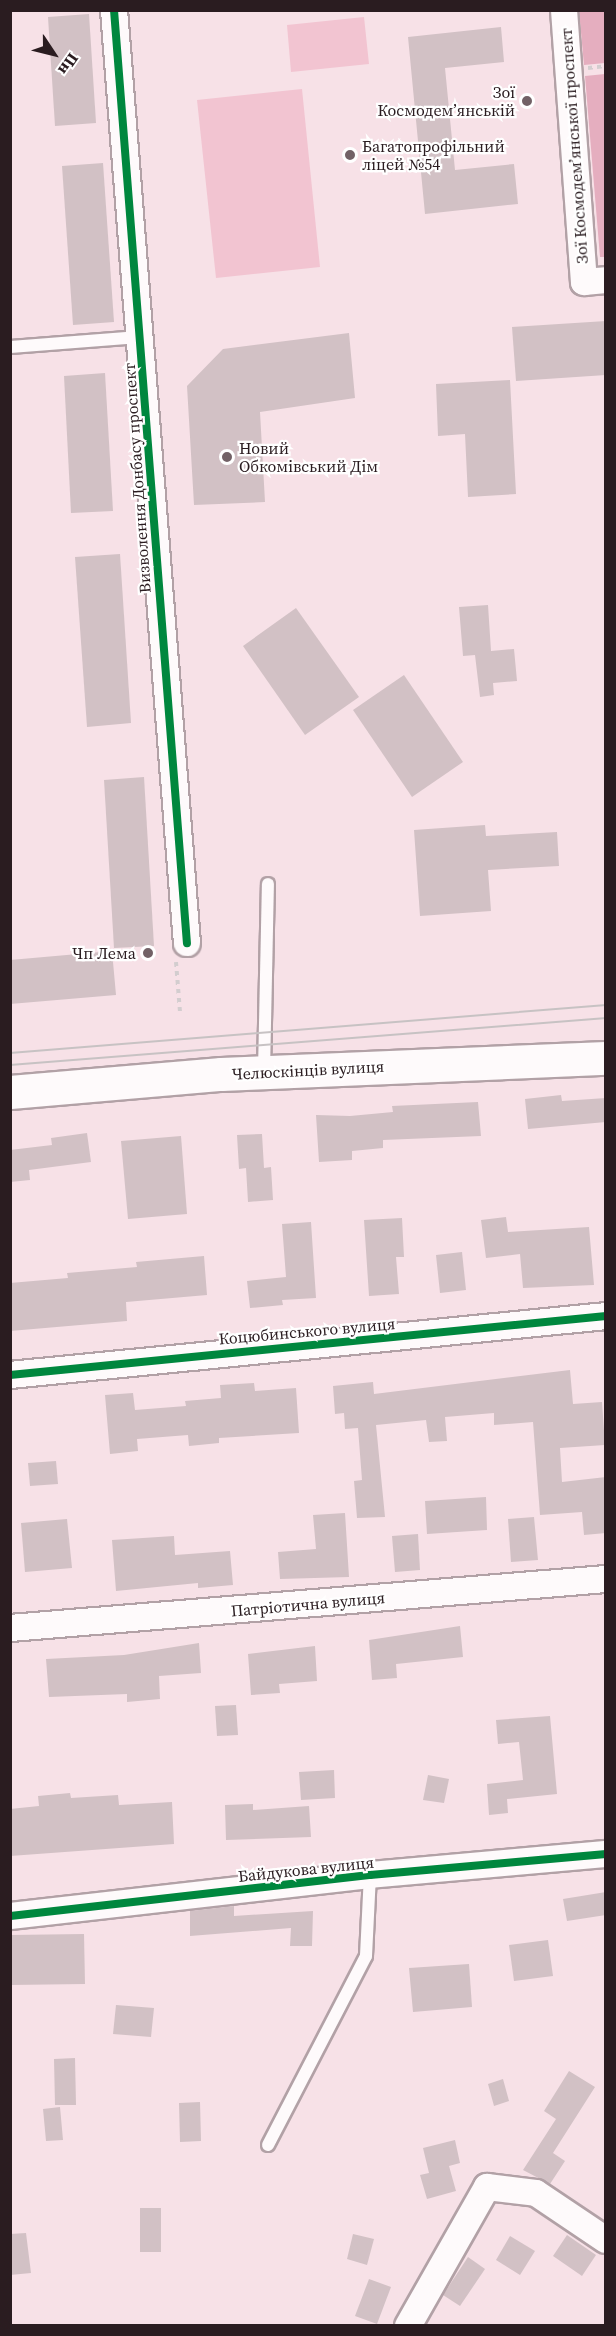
<!DOCTYPE html>
<meta charset="utf-8">
<style>
body{margin:0}
#map{position:relative;width:616px;height:2336px;overflow:hidden;background:#f7e1e7;font-family:"Source Serif 4",serif}
div>[style]{position:absolute}
[style*='--x']{left:calc(var(--x)*1px);top:calc(var(--y)*1px);width:calc(var(--w)*1px);rotate:calc(var(--a)*1deg)}
.green>*{inset:0;background:#f2c4d1}
.forest>*{inset:0;background:#e5aebf}
.building>*{inset:0;background:#d2c1c5}
.path>*{height:4px;margin-top:-2px;transform-origin:0;background:repeating-linear-gradient(90deg,#d3cdcf 0 4.5px,transparent 0 9px)}
.roads{filter:drop-shadow(2px 0 #b2a1a6) drop-shadow(-2px 0 #b2a1a6) drop-shadow(0 2px #b2a1a6) drop-shadow(0 -2px #b2a1a6)}
.service>*{height:12px;margin:-6px;padding:0 6px;transform-origin:6px;border-radius:6px;background:#fefafb}
.minor>*{height:26px;margin:-13px;padding:0 13px;transform-origin:13px;border-radius:13px;background:#fefafb}
.secondary>*{height:33px;margin:-16.5px;padding:0 16.5px;transform-origin:16.5px;border-radius:16.5px;background:#fefafb}
.tram>*{height:1.5px;margin:-0.75px;padding:0 0.75px;transform-origin:0.75px;border-radius:0.75px;background:#c7c2c3}
.cycleway>*{height:8px;margin:-4px;padding:0 4px;transform-origin:4px;border-radius:4px;background:#00873e}
.dots>*{width:16px;height:16px;translate:-50% -50%;box-sizing:border-box;border:3px solid #fff;border-radius:50%}
span{translate:-50% -50%;white-space:nowrap;text-align:center;line-height:1.15;-webkit-text-stroke:4.5px #fff;paint-order:stroke}
.poi-label{font-size:16px;color:#2a1c20}
.right{translate:-100% -50%;text-align:right}
.left{translate:0 -50%;text-align:left}
.street-label{font-size:16px;color:#2a1c20}
.frame{position:absolute;inset:0;border:12px solid #2a1c20;pointer-events:none}
.north{position:absolute;left:24px;top:24px;width:60px;height:60px;-webkit-text-stroke:4px #fff;paint-order:stroke;rotate:125deg;font-size:16px;font-weight:700;line-height:24px;text-align:center;color:#2a1c20}
.north::after{content:'';display:block;margin:auto;width:21px;height:27px;background:#2a1c20;clip-path:polygon(50% 0,100% 100%,50% 72%,0 100%)}
</style>
<div id="map">
<div class="green">
<i style="clip-path:polygon(364px 17px,369px 64px,291px 72px,287px 25px)"></i>
<i style="clip-path:polygon(302px 89px,320px 267px,216px 278px,197px 100px)"></i>
</div>
<div class="forest">
<i style="clip-path:polygon(579px 11px,605px 11px,605px 63px,584px 65px)"></i>
<i style="clip-path:polygon(605px 74px,606px 257px,600px 257px,585px 76px)"></i>
</div>
<div class="building">
<i style="clip-path:polygon(89px 14px,96px 123px,55px 126px,48px 17px)"></i>
<i style="clip-path:polygon(501px 27px,504px 62px,445px 68px,455px 170px,514px 164px,518px 204px,425px 214px,408px 37px)"></i>
<i style="clip-path:polygon(103px 163px,114px 322px,73px 325px,62px 166px)"></i>
<i style="clip-path:polygon(606px 321px,606px 375px,516px 381px,512px 327px)"></i>
<i style="clip-path:polygon(349px 333px,355px 398px,260px 412px,265px 502px,194px 505px,187px 386px,223px 349px)"></i>
<i style="clip-path:polygon(105px 373px,113px 511px,71px 513px,64px 376px)"></i>
<i style="clip-path:polygon(510px 380px,516px 494px,468px 497px,465px 434px,438px 436px,436px 384px)"></i>
<i style="clip-path:polygon(120px 554px,131px 723px,87px 727px,75px 557px)"></i>
<i style="clip-path:polygon(488px 605px,491px 651px,514px 649px,517px 681px,493px 683px,494px 695px,480px 697px,475px 655px,463px 656px,459px 607px)"></i>
<i style="clip-path:polygon(296px 608px,359px 697px,305px 735px,243px 646px)"></i>
<i style="clip-path:polygon(404px 675px,463px 762px,412px 797px,353px 710px)"></i>
<i style="clip-path:polygon(144px 777px,154px 946px,114px 948px,104px 780px)"></i>
<i style="clip-path:polygon(485px 825px,486px 836px,557px 832px,559px 866px,488px 870px,491px 911px,420px 916px,414px 830px)"></i>
<i style="clip-path:polygon(112px 951px,116px 995px,10px 1004px,10px 960px)"></i>
<i style="clip-path:polygon(561px 1095px,562px 1101px,606px 1098px,606px 1122px,528px 1129px,525px 1099px)"></i>
<i style="clip-path:polygon(478px 1102px,481px 1136px,383px 1140px,383px 1148px,352px 1151px,352px 1160px,319px 1162px,316px 1115px,350px 1116px,393px 1112px,392px 1106px)"></i>
<i style="clip-path:polygon(87px 1133px,91px 1162px,29px 1170px,30px 1180px,10px 1182px,10px 1150px,52px 1145px,51px 1138px)"></i>
<i style="clip-path:polygon(262px 1134px,264px 1168px,271px 1167px,273px 1200px,248px 1202px,246px 1168px,239px 1169px,237px 1135px)"></i>
<i style="clip-path:polygon(181px 1136px,187px 1214px,128px 1219px,121px 1141px)"></i>
<i style="clip-path:polygon(506px 1217px,508px 1232px,589px 1227px,594px 1285px,523px 1288px,520px 1254px,486px 1258px,481px 1220px)"></i>
<i style="clip-path:polygon(402px 1218px,404px 1257px,396px 1257px,399px 1294px,369px 1296px,364px 1220px)"></i>
<i style="clip-path:polygon(311px 1222px,316px 1298px,282px 1300px,283px 1305px,250px 1308px,247px 1281px,286px 1277px,282px 1224px)"></i>
<i style="clip-path:polygon(462px 1252px,466px 1290px,440px 1293px,436px 1255px)"></i>
<i style="clip-path:polygon(204px 1256px,207px 1295px,126px 1302px,127px 1321px,10px 1331px,10px 1283px,68px 1278px,67px 1273px,137px 1267px,136px 1262px)"></i>
<i style="clip-path:polygon(570px 1370px,573px 1404px,602px 1402px,605px 1445px,560px 1448px,562px 1482px,606px 1477px,606px 1533px,584px 1535px,582px 1512px,540px 1515px,533px 1422px,494px 1425px,494px 1413px,445px 1417px,447px 1441px,429px 1442px,426px 1420px,376px 1425px,385px 1517px,357px 1518px,354px 1481px,362px 1480px,358px 1428px,345px 1429px,344px 1413px,335px 1414px,333px 1386px,373px 1382px,374px 1394px)"></i>
<i style="clip-path:polygon(254px 1383px,255px 1391px,296px 1388px,299px 1433px,219px 1438px,219px 1443px,189px 1446px,188px 1435px,137px 1439px,138px 1451px,110px 1454px,105px 1395px,133px 1393px,135px 1410px,186px 1406px,185px 1401px,221px 1398px,220px 1385px)"></i>
<i style="clip-path:polygon(56px 1461px,58px 1484px,30px 1486px,28px 1463px)"></i>
<i style="clip-path:polygon(486px 1497px,487px 1530px,427px 1534px,425px 1501px)"></i>
<i style="clip-path:polygon(345px 1513px,349px 1577px,280px 1579px,278px 1552px,316px 1549px,313px 1515px)"></i>
<i style="clip-path:polygon(534px 1517px,538px 1560px,511px 1562px,508px 1519px)"></i>
<i style="clip-path:polygon(67px 1519px,72px 1568px,25px 1572px,21px 1523px)"></i>
<i style="clip-path:polygon(418px 1534px,420px 1570px,395px 1572px,392px 1536px)"></i>
<i style="clip-path:polygon(174px 1536px,175px 1555px,230px 1551px,233px 1585px,198px 1588px,198px 1583px,116px 1591px,112px 1540px)"></i>
<i style="clip-path:polygon(460px 1626px,463px 1657px,396px 1664px,397px 1678px,372px 1680px,369px 1640px)"></i>
<i style="clip-path:polygon(199px 1643px,201px 1673px,159px 1676px,160px 1699px,127px 1702px,127px 1694px,49px 1697px,46px 1659px,124px 1655px)"></i>
<i style="clip-path:polygon(315px 1646px,317px 1681px,279px 1684px,280px 1693px,251px 1695px,248px 1654px)"></i>
<i style="clip-path:polygon(236px 1705px,238px 1735px,217px 1736px,215px 1706px)"></i>
<i style="clip-path:polygon(550px 1716px,557px 1794px,507px 1799px,508px 1813px,489px 1815px,487px 1784px,523px 1780px,519px 1742px,498px 1744px,496px 1720px)"></i>
<i style="clip-path:polygon(334px 1770px,335px 1798px,301px 1800px,299px 1772px)"></i>
<i style="clip-path:polygon(428px 1775px,449px 1779px,444px 1803px,423px 1800px)"></i>
<i style="clip-path:polygon(70px 1793px,71px 1798px,118px 1795px,119px 1805px,172px 1802px,174px 1844px,10px 1856px,10px 1809px,39px 1806px,38px 1796px)"></i>
<i style="clip-path:polygon(253px 1804px,253px 1810px,309px 1806px,311px 1837px,226px 1840px,225px 1805px)"></i>
<i style="clip-path:polygon(606px 1892px,606px 1915px,567px 1921px,563px 1899px)"></i>
<i style="clip-path:polygon(234px 1906px,234px 1916px,313px 1911px,312px 1946px,290px 1946px,291px 1928px,190px 1936px,190px 1911px)"></i>
<i style="clip-path:polygon(84px 1934px,85px 1984px,10px 1985px,10px 1935px)"></i>
<i style="clip-path:polygon(548px 1940px,553px 1976px,514px 1981px,509px 1945px)"></i>
<i style="clip-path:polygon(469px 1964px,472px 2007px,413px 2012px,409px 1968px)"></i>
<i style="clip-path:polygon(116px 2005px,154px 2008px,151px 2037px,113px 2034px)"></i>
<i style="clip-path:polygon(75px 2058px,76px 2105px,55px 2105px,54px 2059px)"></i>
<i style="clip-path:polygon(569px 2071px,595px 2087px,553px 2153px,565px 2161px,550px 2184px,523px 2170px,556px 2119px,544px 2111px)"></i>
<i style="clip-path:polygon(503px 2079px,509px 2101px,494px 2106px,488px 2084px)"></i>
<i style="clip-path:polygon(200px 2102px,201px 2141px,180px 2142px,179px 2103px)"></i>
<i style="clip-path:polygon(60px 2107px,63px 2140px,46px 2141px,43px 2109px)"></i>
<i style="clip-path:polygon(455px 2140px,460px 2163px,449px 2166px,456px 2191px,427px 2199px,420px 2175px,429px 2173px,423px 2148px)"></i>
<i style="clip-path:polygon(140px 2208px,161px 2208px,161px 2252px,140px 2252px)"></i>
<i style="clip-path:polygon(26px 2233px,31px 2273px,10px 2275px,10px 2234px)"></i>
<i style="clip-path:polygon(353px 2234px,374px 2239px,367px 2265px,347px 2259px)"></i>
<i style="clip-path:polygon(567px 2235px,596px 2255px,582px 2276px,553px 2256px)"></i>
<i style="clip-path:polygon(510px 2236px,535px 2251px,520px 2275px,496px 2260px)"></i>
<i style="clip-path:polygon(468px 2257px,485px 2269px,460px 2306px,443px 2295px)"></i>
<i style="clip-path:polygon(369px 2279px,391px 2287px,377px 2324px,355px 2316px)"></i>
</div>
<div class="path">
<i style="--x:588;--y:68;--w:18;--a:-6"></i>
<i style="--x:176;--y:962;--w:50;--a:85.4"></i>
</div>
<div class="roads">
<div class="service">
<i style="--x:10;--y:347;--w:130;--a:-4.4"></i>
<i style="--x:264;--y:1071;--w:187;--a:-88.8"></i>
<i style="--x:268;--y:2145;--w:213;--a:-62.6"></i>
<i style="--x:366;--y:1956;--w:81;--a:-87.2"></i>
</div>
<div class="minor">
<i style="--x:114;--y:10;--w:936;--a:85.53"></i>
<i style="--x:564;--y:10;--w:273;--a:85.8"></i>
<i style="--x:584;--y:282;--w:22;--a:-5"></i>
<i style="--x:10;--y:1375;--w:599;--a:-5.65"></i>
<i style="--x:10;--y:1628;--w:598;--a:-4.7"></i>
<i style="--x:10;--y:1916;--w:362;--a:-6.5"></i>
<i style="--x:370;--y:1875;--w:237;--a:-5.1"></i>
<i style="--x:408;--y:2326;--w:160;--a:-60.4"></i>
<i style="--x:487;--y:2187;--w:49;--a:7"></i>
<i style="--x:536;--y:2193;--w:84;--a:33.9"></i>
</div>
<div class="secondary">
<i style="--x:10;--y:1092;--w:212;--a:-4.9"></i>
<i style="--x:221;--y:1074;--w:385;--a:-2.4"></i>
</div>
</div>
<div class="tram">
<i style="--x:10;--y:1053;--w:598;--a:-4.6"></i>
<i style="--x:10;--y:1065;--w:598;--a:-4.51"></i>
</div>
<div class="cycleway">
<i style="--x:114;--y:10;--w:936;--a:85.53"></i>
<i style="--x:10;--y:1375;--w:599;--a:-5.65"></i>
<i style="--x:10;--y:1916;--w:362;--a:-6.5"></i>
<i style="--x:370;--y:1875;--w:237;--a:-5.1"></i>
</div>
<div class="dots">
<i style="left:527px;top:101px;background:#726166"></i>
<i style="left:350px;top:155px;background:#726166"></i>
<i style="left:227px;top:457px;background:#726166"></i>
<i style="left:148px;top:953px;background:#726166"></i>
</div>
<div class="poi-label">
<span class="right" style="left:515px;top:101px">Зої<br>Космодем’янській</span>
<span class="left" style="left:362px;top:155px">Багатопрофільний<br>ліцей №54</span>
<span class="left" style="left:239px;top:457px">Новий<br>Обкомівський Дім</span>
<span class="right" style="left:136px;top:953px">Чп Лема</span>
</div>
<div class="street-label">
<span style="left:574px;top:146px;rotate:-94deg">Зої Космодем’янської проспект</span>
<span style="left:137px;top:478px;rotate:-94deg">Визволення Донбасу проспект</span>
<span style="left:308px;top:1070px;rotate:-3deg">Челюскінців вулиця</span>
<span style="left:307px;top:1331px;rotate:-5deg">Коцюбинського вулиця</span>
<span style="left:308px;top:1604px;rotate:-5deg">Патріотична вулиця</span>
<span style="left:306px;top:1869px;rotate:-6deg">Байдукова вулиця</span>
</div>
<div class="frame"></div>
<div class="north">Пн</div>
</div>
